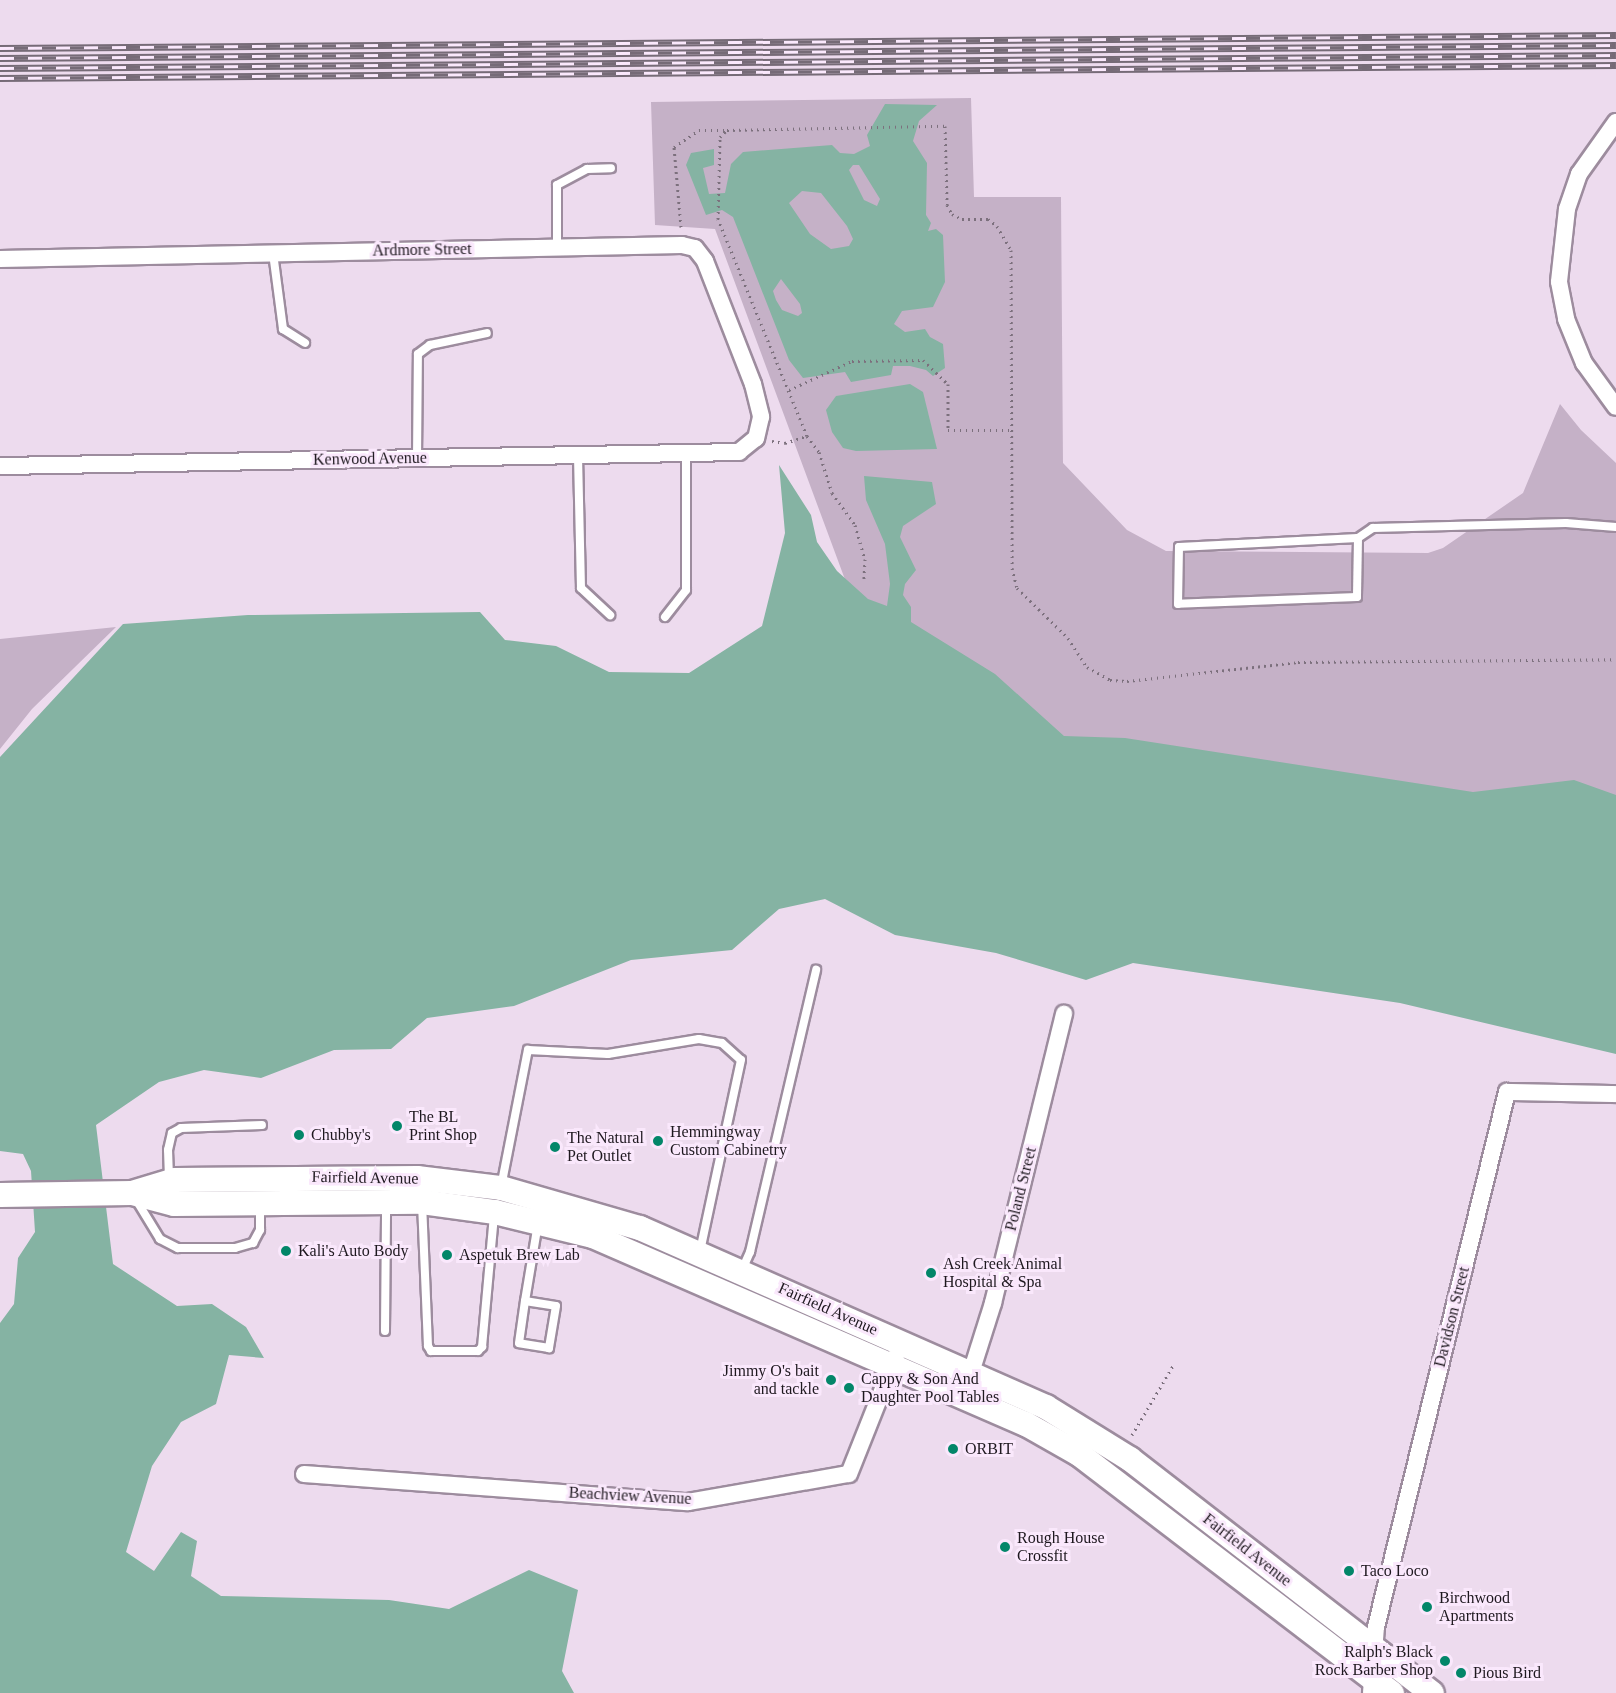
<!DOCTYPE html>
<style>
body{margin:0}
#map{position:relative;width:1616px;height:1693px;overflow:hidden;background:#eddbee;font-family:"Times New Roman",serif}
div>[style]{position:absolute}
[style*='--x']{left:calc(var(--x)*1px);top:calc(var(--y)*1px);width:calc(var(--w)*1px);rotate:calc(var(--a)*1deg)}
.green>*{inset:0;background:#c5b1c7}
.water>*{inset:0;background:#85b3a3}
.path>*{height:3px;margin-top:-1.5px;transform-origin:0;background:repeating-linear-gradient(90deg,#7c707d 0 1.5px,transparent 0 6px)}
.roads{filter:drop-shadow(2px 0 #9d8c9e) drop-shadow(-2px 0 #9d8c9e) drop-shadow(0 2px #9d8c9e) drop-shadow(0 -2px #9d8c9e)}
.service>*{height:8px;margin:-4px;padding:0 4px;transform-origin:4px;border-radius:4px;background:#fff}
.minor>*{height:16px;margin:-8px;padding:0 8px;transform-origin:8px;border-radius:8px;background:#fff}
.secondary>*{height:24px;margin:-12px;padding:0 12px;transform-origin:12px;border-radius:12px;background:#fff}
.rail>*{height:7px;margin-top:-3.5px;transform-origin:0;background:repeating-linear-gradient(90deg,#fae8fc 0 14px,#766b77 0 28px);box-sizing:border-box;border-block:2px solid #766b77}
.dots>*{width:16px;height:16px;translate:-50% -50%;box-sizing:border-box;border:3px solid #fae8fc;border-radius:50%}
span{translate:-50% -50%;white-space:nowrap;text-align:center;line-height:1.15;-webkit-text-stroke:6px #fae8fc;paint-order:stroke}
.street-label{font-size:16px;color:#1e181f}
.poi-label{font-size:16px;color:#1e181f}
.left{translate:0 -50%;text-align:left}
.right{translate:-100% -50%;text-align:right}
</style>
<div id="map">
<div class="green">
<i style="clip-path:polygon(971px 98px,974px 197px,1061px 197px,1063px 463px,1127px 530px,1166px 551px,1428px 553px,1443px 548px,1523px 493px,1560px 404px,1581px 430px,1616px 463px,1616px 913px,1071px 784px,873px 655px,715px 229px,655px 225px,651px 102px)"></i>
<i style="clip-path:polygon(116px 627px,32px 709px,0 749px,0 639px)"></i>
</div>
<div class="water">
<i style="clip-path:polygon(evenodd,885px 104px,937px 105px,919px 121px,913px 141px,927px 163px,926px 215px,931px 223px,928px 231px,936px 229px,943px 235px,945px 282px,933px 307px,902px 311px,894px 324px,905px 332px,925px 329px,930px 337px,943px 344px,945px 368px,933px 376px,926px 370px,910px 366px,893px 366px,891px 375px,851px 382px,845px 372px,803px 378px,789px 360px,733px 217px,722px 210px,706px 215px,686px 165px,691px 153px,714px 149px,714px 165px,703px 168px,709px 194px,725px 193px,731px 164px,743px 152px,832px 145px,840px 153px,854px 154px,870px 146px,867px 135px,885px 104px,853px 165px,859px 165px,880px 199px,877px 206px,864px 200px,849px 170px,853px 165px,885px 104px,802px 191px,821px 193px,847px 226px,853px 239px,849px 246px,831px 249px,810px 234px,789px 203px,802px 191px,885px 104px,781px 279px,800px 304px,802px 313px,798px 316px,782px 310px,776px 300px,773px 291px,781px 279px)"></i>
<i style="clip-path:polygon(910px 384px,923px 392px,937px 449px,856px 451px,843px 448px,832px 432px,826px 410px,836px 396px)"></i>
<i style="clip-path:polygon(779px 465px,811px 515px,817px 542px,837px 571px,868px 599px,887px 606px,890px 584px,885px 544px,866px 500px,864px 476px,932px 482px,936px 504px,903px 526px,900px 537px,916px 570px,905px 584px,903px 595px,911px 607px,911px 622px,995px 674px,1064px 736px,1125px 738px,1473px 792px,1574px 780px,1616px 795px,1616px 1054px,1400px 1003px,1133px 963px,1086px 980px,996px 953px,895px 935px,825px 899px,779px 909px,732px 950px,631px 960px,514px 1006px,427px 1018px,391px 1049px,334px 1050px,261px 1078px,204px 1070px,159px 1082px,96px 1125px,113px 1264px,177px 1306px,212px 1304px,246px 1327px,264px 1358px,229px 1355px,216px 1404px,181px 1422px,152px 1466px,126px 1552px,154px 1571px,181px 1532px,197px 1541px,191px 1576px,221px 1596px,389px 1600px,449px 1609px,529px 1570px,578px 1590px,562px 1671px,574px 1693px,0 1693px,0 1323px,14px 1304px,18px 1258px,35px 1232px,31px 1171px,23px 1154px,0 1151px,0 757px,123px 624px,248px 615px,480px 612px,505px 640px,556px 646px,609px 672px,689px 673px,762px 626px,785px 533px)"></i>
</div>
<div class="path">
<i style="--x:681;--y:227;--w:80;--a:-95"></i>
<i style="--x:674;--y:147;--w:30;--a:-34"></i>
<i style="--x:699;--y:130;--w:26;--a:0"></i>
<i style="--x:789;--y:390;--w:69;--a:-24.7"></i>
<i style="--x:852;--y:361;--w:71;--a:-0.8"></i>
<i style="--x:923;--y:360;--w:35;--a:44"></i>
<i style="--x:948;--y:384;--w:46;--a:90"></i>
<i style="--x:948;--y:430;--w:64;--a:0"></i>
<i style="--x:807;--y:436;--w:20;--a:53"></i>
<i style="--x:819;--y:452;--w:43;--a:72.4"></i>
<i style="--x:832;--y:493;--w:39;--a:54"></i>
<i style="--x:855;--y:525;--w:35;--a:74"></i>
<i style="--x:865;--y:559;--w:22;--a:93"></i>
<i style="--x:772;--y:441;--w:13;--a:9"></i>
<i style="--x:785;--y:443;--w:23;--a:-18"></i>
<i style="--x:807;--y:436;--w:235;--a:-112.3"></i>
<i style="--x:718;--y:219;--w:82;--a:-88.6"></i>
<i style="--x:720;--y:137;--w:10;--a:-45"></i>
<i style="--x:727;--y:130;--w:218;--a:-1.1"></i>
<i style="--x:945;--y:126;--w:79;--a:88.5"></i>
<i style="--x:947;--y:205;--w:10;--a:61"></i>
<i style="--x:952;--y:214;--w:11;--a:27"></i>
<i style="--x:962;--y:219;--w:26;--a:0"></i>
<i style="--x:988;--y:219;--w:11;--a:38"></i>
<i style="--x:997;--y:226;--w:28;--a:60"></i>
<i style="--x:1011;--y:250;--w:318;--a:89.8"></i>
<i style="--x:1012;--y:568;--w:21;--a:76"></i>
<i style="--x:1017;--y:588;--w:71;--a:44.4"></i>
<i style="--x:1068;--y:638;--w:35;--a:57"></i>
<i style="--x:1087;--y:667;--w:26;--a:29"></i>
<i style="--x:1110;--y:680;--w:17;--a:3"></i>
<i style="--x:1127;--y:681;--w:172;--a:-6.3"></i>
<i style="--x:1298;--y:662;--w:318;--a:-0.5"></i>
<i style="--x:1132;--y:1435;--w:82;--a:-59.4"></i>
</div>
<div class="roads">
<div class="service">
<i style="--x:557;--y:248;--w:63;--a:-90"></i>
<i style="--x:557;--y:185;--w:34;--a:-28"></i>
<i style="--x:587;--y:169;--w:24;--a:-2"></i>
<i style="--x:273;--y:253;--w:77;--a:82.5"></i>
<i style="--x:283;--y:329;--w:26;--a:32"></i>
<i style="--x:578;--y:456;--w:132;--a:88.7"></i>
<i style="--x:581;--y:588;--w:40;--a:43"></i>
<i style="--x:417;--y:459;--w:105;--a:-89.5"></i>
<i style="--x:418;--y:354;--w:15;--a:-37"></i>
<i style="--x:430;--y:345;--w:58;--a:-11.9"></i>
<i style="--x:1358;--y:538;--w:59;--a:91"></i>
<i style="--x:1357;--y:597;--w:179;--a:177.8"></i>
<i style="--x:1178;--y:604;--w:57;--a:-89"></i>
<i style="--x:1179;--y:547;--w:179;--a:-2.9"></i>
<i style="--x:1358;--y:538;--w:18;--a:-34"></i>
<i style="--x:1373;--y:528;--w:193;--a:-1.5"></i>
<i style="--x:1566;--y:523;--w:50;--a:4.6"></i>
<i style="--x:665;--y:617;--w:34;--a:-52"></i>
<i style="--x:686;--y:590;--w:136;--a:-90"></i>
<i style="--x:169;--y:1178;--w:28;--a:-92"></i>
<i style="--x:168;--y:1150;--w:17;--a:-77"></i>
<i style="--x:172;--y:1133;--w:10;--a:-29"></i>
<i style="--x:181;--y:1128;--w:81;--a:-2.1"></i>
<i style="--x:501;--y:1187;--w:140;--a:-78.9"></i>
<i style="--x:528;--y:1050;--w:80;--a:2.9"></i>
<i style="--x:608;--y:1054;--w:92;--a:-9.4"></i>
<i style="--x:699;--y:1039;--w:23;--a:10"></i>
<i style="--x:722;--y:1043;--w:25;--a:42"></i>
<i style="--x:741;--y:1060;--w:196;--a:102.1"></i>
<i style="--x:135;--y:1198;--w:48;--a:58.6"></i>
<i style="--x:160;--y:1239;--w:20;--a:27"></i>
<i style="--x:178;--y:1248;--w:57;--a:0"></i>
<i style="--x:235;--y:1248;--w:19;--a:-16"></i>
<i style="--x:253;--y:1243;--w:15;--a:-62"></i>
<i style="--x:260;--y:1230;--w:26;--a:-90"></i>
<i style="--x:422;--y:1203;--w:143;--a:87.6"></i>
<i style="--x:428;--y:1346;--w:6;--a:59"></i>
<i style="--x:431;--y:1351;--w:47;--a:0"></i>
<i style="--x:478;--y:1351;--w:6;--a:-45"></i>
<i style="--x:482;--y:1347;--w:133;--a:-84.8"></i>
<i style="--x:742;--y:1270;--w:20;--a:-66"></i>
<i style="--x:750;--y:1252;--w:290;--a:-76.8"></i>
<i style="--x:525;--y:1301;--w:31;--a:9"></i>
<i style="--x:556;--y:1306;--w:43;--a:99.5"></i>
<i style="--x:549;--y:1348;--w:30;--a:-171"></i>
<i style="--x:519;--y:1343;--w:42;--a:-81.9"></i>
<i style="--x:525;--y:1301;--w:79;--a:-80.5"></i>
<i style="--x:385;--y:1331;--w:126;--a:-89.5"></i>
</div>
<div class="minor">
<i style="--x:1616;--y:122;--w:64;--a:125.4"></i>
<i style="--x:1579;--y:174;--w:37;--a:109"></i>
<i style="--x:1567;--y:209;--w:73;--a:96.3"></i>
<i style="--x:1559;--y:282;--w:38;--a:79"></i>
<i style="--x:1566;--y:319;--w:48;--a:67.8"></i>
<i style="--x:1584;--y:363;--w:54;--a:54"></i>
<i style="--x:0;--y:259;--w:682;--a:-1.18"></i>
<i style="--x:682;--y:245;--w:13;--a:13"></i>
<i style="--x:695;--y:248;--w:16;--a:52"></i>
<i style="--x:705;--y:261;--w:132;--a:68.7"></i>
<i style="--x:753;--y:384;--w:34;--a:76"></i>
<i style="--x:761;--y:417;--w:22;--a:103"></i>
<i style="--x:756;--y:438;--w:22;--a:141"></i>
<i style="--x:739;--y:452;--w:739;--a:178.91"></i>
<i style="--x:968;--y:1382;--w:83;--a:-72.4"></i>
<i style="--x:993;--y:1303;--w:298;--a:-76.2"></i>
<i style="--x:304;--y:1474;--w:385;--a:4.2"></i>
<i style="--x:688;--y:1502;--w:163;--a:-9.9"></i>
<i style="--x:849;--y:1474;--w:127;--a:-68.3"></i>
<i style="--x:1371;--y:1693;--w:66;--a:-85.7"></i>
<i style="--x:1376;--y:1627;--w:551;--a:-76.24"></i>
<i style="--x:1507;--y:1092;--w:109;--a:1.1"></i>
</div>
<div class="secondary">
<i style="--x:132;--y:1193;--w:45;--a:-16.8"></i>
<i style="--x:175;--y:1180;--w:242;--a:-0.5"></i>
<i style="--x:417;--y:1178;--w:85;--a:6.8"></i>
<i style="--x:501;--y:1188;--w:145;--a:16.1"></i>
<i style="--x:640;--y:1228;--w:444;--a:23.8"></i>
<i style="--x:1046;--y:1407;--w:99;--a:31.8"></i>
<i style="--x:1130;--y:1459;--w:382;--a:37.8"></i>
<i style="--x:0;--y:1195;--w:132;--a:-0.9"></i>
<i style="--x:132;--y:1193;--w:43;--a:14.7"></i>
<i style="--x:174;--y:1204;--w:248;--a:-0.5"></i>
<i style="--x:422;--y:1202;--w:74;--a:7.8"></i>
<i style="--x:495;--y:1212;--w:101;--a:13.8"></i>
<i style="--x:593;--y:1236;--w:472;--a:23.5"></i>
<i style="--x:1026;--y:1424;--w:61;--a:29.5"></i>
<i style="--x:1079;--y:1454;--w:394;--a:37.4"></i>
</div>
</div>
<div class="rail">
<i style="--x:0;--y:48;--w:1616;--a:-0.46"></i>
<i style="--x:0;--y:58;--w:1616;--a:-0.46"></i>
<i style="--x:0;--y:68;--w:1616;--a:-0.46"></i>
<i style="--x:0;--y:78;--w:1616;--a:-0.46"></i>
</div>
<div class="dots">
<i style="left:397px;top:1126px;background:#038669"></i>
<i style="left:299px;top:1135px;background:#038669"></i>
<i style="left:658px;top:1141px;background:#038669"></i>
<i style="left:555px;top:1147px;background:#038669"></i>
<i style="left:286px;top:1251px;background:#038669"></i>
<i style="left:447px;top:1255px;background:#038669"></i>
<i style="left:931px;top:1273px;background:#038669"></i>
<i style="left:831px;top:1380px;background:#038669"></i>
<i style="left:849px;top:1388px;background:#038669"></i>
<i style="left:953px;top:1449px;background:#038669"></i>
<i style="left:1005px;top:1547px;background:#038669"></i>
<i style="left:1349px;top:1571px;background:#038669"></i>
<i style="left:1427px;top:1607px;background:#038669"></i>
<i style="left:1445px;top:1661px;background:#038669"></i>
<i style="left:1461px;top:1673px;background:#038669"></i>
</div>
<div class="street-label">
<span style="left:422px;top:250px;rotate:-1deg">Ardmore Street</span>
<span style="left:370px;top:459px;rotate:-1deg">Kenwood Avenue</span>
<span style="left:365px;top:1178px;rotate:1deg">Fairfield Avenue</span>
<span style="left:1021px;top:1189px;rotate:-76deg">Poland Street</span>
<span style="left:828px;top:1309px;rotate:24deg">Fairfield Avenue</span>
<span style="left:1452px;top:1317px;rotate:-76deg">Davidson Street</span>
<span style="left:630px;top:1496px;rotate:3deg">Beachview Avenue</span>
<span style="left:1247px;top:1550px;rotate:38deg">Fairfield Avenue</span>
</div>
<div class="poi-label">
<span class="left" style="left:409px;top:1126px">The BL<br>Print Shop</span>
<span class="left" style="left:670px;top:1141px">Hemmingway<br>Custom Cabinetry</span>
<span class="left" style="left:311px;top:1135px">Chubby's</span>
<span class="left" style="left:567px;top:1147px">The Natural<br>Pet Outlet</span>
<span class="left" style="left:298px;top:1251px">Kali's Auto Body</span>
<span class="left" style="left:459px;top:1255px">Aspetuk Brew Lab</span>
<span class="left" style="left:943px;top:1273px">Ash Creek Animal<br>Hospital &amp; Spa</span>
<span class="right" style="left:819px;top:1380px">Jimmy O's bait<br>and tackle</span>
<span class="left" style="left:861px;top:1388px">Cappy &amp; Son And<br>Daughter Pool Tables</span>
<span class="left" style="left:965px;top:1449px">ORBIT</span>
<span class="left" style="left:1017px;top:1547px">Rough House<br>Crossfit</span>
<span class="left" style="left:1361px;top:1571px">Taco Loco</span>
<span class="left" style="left:1439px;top:1607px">Birchwood<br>Apartments</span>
<span class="right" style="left:1433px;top:1661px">Ralph's Black<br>Rock Barber Shop</span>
<span class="left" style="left:1473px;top:1673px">Pious Bird</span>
</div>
</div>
